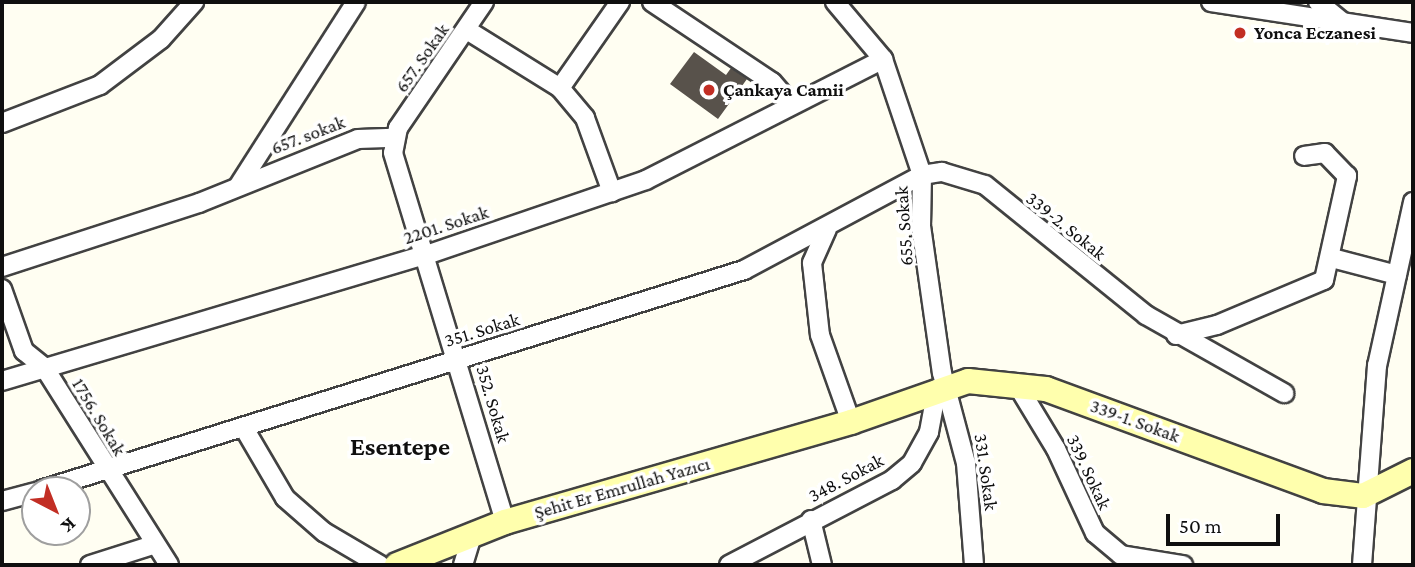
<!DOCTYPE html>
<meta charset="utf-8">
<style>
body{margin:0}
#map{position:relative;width:1415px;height:567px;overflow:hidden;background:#fffef2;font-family:"Crimson Pro",serif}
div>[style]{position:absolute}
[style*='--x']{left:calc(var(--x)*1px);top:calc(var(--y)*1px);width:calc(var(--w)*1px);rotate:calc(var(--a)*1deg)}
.building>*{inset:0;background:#58524b}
.roads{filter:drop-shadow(2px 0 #424242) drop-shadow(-2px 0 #424242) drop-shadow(0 2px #424242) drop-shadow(0 -2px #424242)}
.street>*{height:18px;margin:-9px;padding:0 9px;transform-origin:9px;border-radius:9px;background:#fff}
.secondary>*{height:24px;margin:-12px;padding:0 12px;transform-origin:12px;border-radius:12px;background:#ffffad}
.dots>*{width:19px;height:19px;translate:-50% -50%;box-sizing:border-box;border:4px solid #fff;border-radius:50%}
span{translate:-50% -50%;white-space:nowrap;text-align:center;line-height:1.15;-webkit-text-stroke:7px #fff;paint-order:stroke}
.poi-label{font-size:19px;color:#0f0f0f;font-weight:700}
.left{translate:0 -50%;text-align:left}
.street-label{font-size:19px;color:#0f0f0f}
.district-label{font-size:26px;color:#0f0f0f;font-weight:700}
.frame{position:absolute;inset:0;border:4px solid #0f0f0f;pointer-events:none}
.north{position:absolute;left:21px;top:476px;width:70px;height:70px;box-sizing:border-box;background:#fff;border:2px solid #9f9f9f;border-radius:50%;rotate:138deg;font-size:19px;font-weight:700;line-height:28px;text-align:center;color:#0f0f0f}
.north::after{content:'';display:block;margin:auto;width:24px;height:32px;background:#c22e24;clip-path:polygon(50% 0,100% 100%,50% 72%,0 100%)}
.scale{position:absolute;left:1166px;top:514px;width:114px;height:32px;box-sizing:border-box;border:4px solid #0f0f0f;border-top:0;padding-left:9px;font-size:21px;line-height:24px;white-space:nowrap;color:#0f0f0f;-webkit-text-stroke:5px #fff;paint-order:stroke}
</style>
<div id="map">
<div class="building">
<i style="clip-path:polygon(694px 52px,726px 75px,731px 68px,747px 79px,718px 119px,670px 84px)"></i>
</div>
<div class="roads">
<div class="street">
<i style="--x:484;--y:2;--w:153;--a:124.3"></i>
<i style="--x:398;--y:128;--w:25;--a:101"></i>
<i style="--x:393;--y:153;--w:386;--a:73.1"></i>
<i style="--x:652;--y:2;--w:144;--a:33.7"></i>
<i style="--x:772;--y:82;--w:30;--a:49"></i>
<i style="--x:835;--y:2;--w:75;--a:49.9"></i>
<i style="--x:883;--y:59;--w:122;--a:71.4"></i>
<i style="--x:922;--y:175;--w:51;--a:91.1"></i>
<i style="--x:921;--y:226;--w:148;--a:81.9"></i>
<i style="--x:942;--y:373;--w:93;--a:75.1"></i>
<i style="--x:966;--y:463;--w:102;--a:85.5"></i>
<i style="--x:1211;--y:2;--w:204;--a:8.7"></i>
<i style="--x:1318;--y:2;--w:32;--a:39"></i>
<i style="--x:467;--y:30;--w:110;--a:31.9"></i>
<i style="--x:560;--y:88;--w:39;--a:50"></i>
<i style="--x:585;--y:118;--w:79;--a:70"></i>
<i style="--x:560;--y:88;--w:105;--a:-55.1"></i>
<i style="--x:2;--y:123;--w:105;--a:-21.2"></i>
<i style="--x:100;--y:85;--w:76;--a:-37"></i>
<i style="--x:161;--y:39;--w:50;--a:-48.3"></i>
<i style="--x:239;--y:185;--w:217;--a:-57.4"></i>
<i style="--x:827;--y:229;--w:37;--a:114"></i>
<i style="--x:812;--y:263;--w:72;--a:83.7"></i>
<i style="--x:820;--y:335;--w:92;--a:70.4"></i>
<i style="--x:1332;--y:258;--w:67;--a:14.7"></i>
<i style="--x:2;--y:267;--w:207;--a:-18"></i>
<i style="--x:199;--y:203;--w:171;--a:-21.9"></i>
<i style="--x:358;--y:139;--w:36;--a:-2"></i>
<i style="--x:2;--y:289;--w:66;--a:70.5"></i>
<i style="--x:24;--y:351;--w:26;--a:39"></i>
<i style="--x:44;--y:367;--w:234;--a:57.7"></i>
<i style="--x:1176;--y:335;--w:42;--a:-13.7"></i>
<i style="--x:1217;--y:325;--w:116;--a:-22.8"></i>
<i style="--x:1324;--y:280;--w:107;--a:-77.5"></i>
<i style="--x:1347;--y:176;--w:32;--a:-134"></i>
<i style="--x:1325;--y:153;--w:21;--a:172"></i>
<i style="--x:2;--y:381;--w:442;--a:-16.6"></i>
<i style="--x:426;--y:255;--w:232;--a:-18.8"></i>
<i style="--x:646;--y:180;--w:266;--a:-27"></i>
<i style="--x:1016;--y:383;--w:77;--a:58.8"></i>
<i style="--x:1056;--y:449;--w:93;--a:65.1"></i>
<i style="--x:1095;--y:533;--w:34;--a:40"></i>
<i style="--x:1121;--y:555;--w:63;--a:9.2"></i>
<i style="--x:244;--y:428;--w:81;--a:59.6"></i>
<i style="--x:285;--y:498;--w:52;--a:41.1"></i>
<i style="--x:324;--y:532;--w:65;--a:30.5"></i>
<i style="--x:41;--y:490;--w:737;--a:-17.38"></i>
<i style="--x:744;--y:270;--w:202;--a:-28.1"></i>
<i style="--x:922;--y:175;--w:20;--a:-9"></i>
<i style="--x:942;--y:172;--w:45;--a:16.8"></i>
<i style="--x:985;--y:185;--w:207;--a:38.9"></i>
<i style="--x:1146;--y:315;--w:159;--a:29.5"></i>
<i style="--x:2;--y:501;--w:34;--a:-15"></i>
<i style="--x:811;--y:520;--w:46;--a:76.3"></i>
<i style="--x:90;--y:565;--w:66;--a:-17.6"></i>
<i style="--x:463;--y:565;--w:27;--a:-73"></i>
<i style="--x:729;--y:565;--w:184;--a:-27.5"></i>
<i style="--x:892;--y:480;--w:26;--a:-40"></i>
<i style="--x:912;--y:463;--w:35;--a:-61"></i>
<i style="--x:929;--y:432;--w:44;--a:-79.5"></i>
<i style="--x:1362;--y:565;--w:200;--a:-85.7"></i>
<i style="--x:1377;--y:366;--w:168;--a:-77.6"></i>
</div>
<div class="secondary">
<i style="--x:397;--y:565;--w:116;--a:-21.7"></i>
<i style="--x:505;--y:522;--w:360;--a:-16.1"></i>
<i style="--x:851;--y:422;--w:124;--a:-19.3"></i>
<i style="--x:968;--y:381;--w:78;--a:5.9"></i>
<i style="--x:1046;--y:389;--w:295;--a:20.2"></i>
<i style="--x:1323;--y:491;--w:40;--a:7.1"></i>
<i style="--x:1363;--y:496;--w:56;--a:-26.6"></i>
</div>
</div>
<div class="dots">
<i style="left:1240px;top:33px;background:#c22e24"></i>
<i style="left:709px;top:90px;background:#c22e24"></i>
</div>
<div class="poi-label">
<span class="left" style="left:1254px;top:33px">Yonca Eczanesi</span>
<span class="left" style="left:723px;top:90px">Çankaya Camii</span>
</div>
<div class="street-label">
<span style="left:422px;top:58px;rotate:-55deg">657. Sokak</span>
<span style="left:308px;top:135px;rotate:-21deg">657. sokak</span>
<span style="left:446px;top:225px;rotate:-18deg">2201. Sokak</span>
<span style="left:904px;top:226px;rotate:-94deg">655. Sokak</span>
<span style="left:1066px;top:226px;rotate:39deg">339-2. Sokak</span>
<span style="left:482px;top:330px;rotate:-17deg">351. Sokak</span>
<span style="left:493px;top:404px;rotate:74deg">352. Sokak</span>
<span style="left:99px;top:417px;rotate:59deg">1756. Sokak</span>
<span style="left:1135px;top:421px;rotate:20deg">339-1. Sokak</span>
<span style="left:986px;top:472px;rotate:82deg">331. Sokak</span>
<span style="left:1089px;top:472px;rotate:65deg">339. Sokak</span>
<span style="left:846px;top:478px;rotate:-28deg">348. Sokak</span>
<span style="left:622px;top:488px;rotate:-16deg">Şehit Er Emrullah Yazıcı</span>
</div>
<div class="district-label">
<span style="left:400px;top:447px">Esentepe</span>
</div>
<div class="frame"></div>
<div class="north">K</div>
<div class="scale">50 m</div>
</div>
